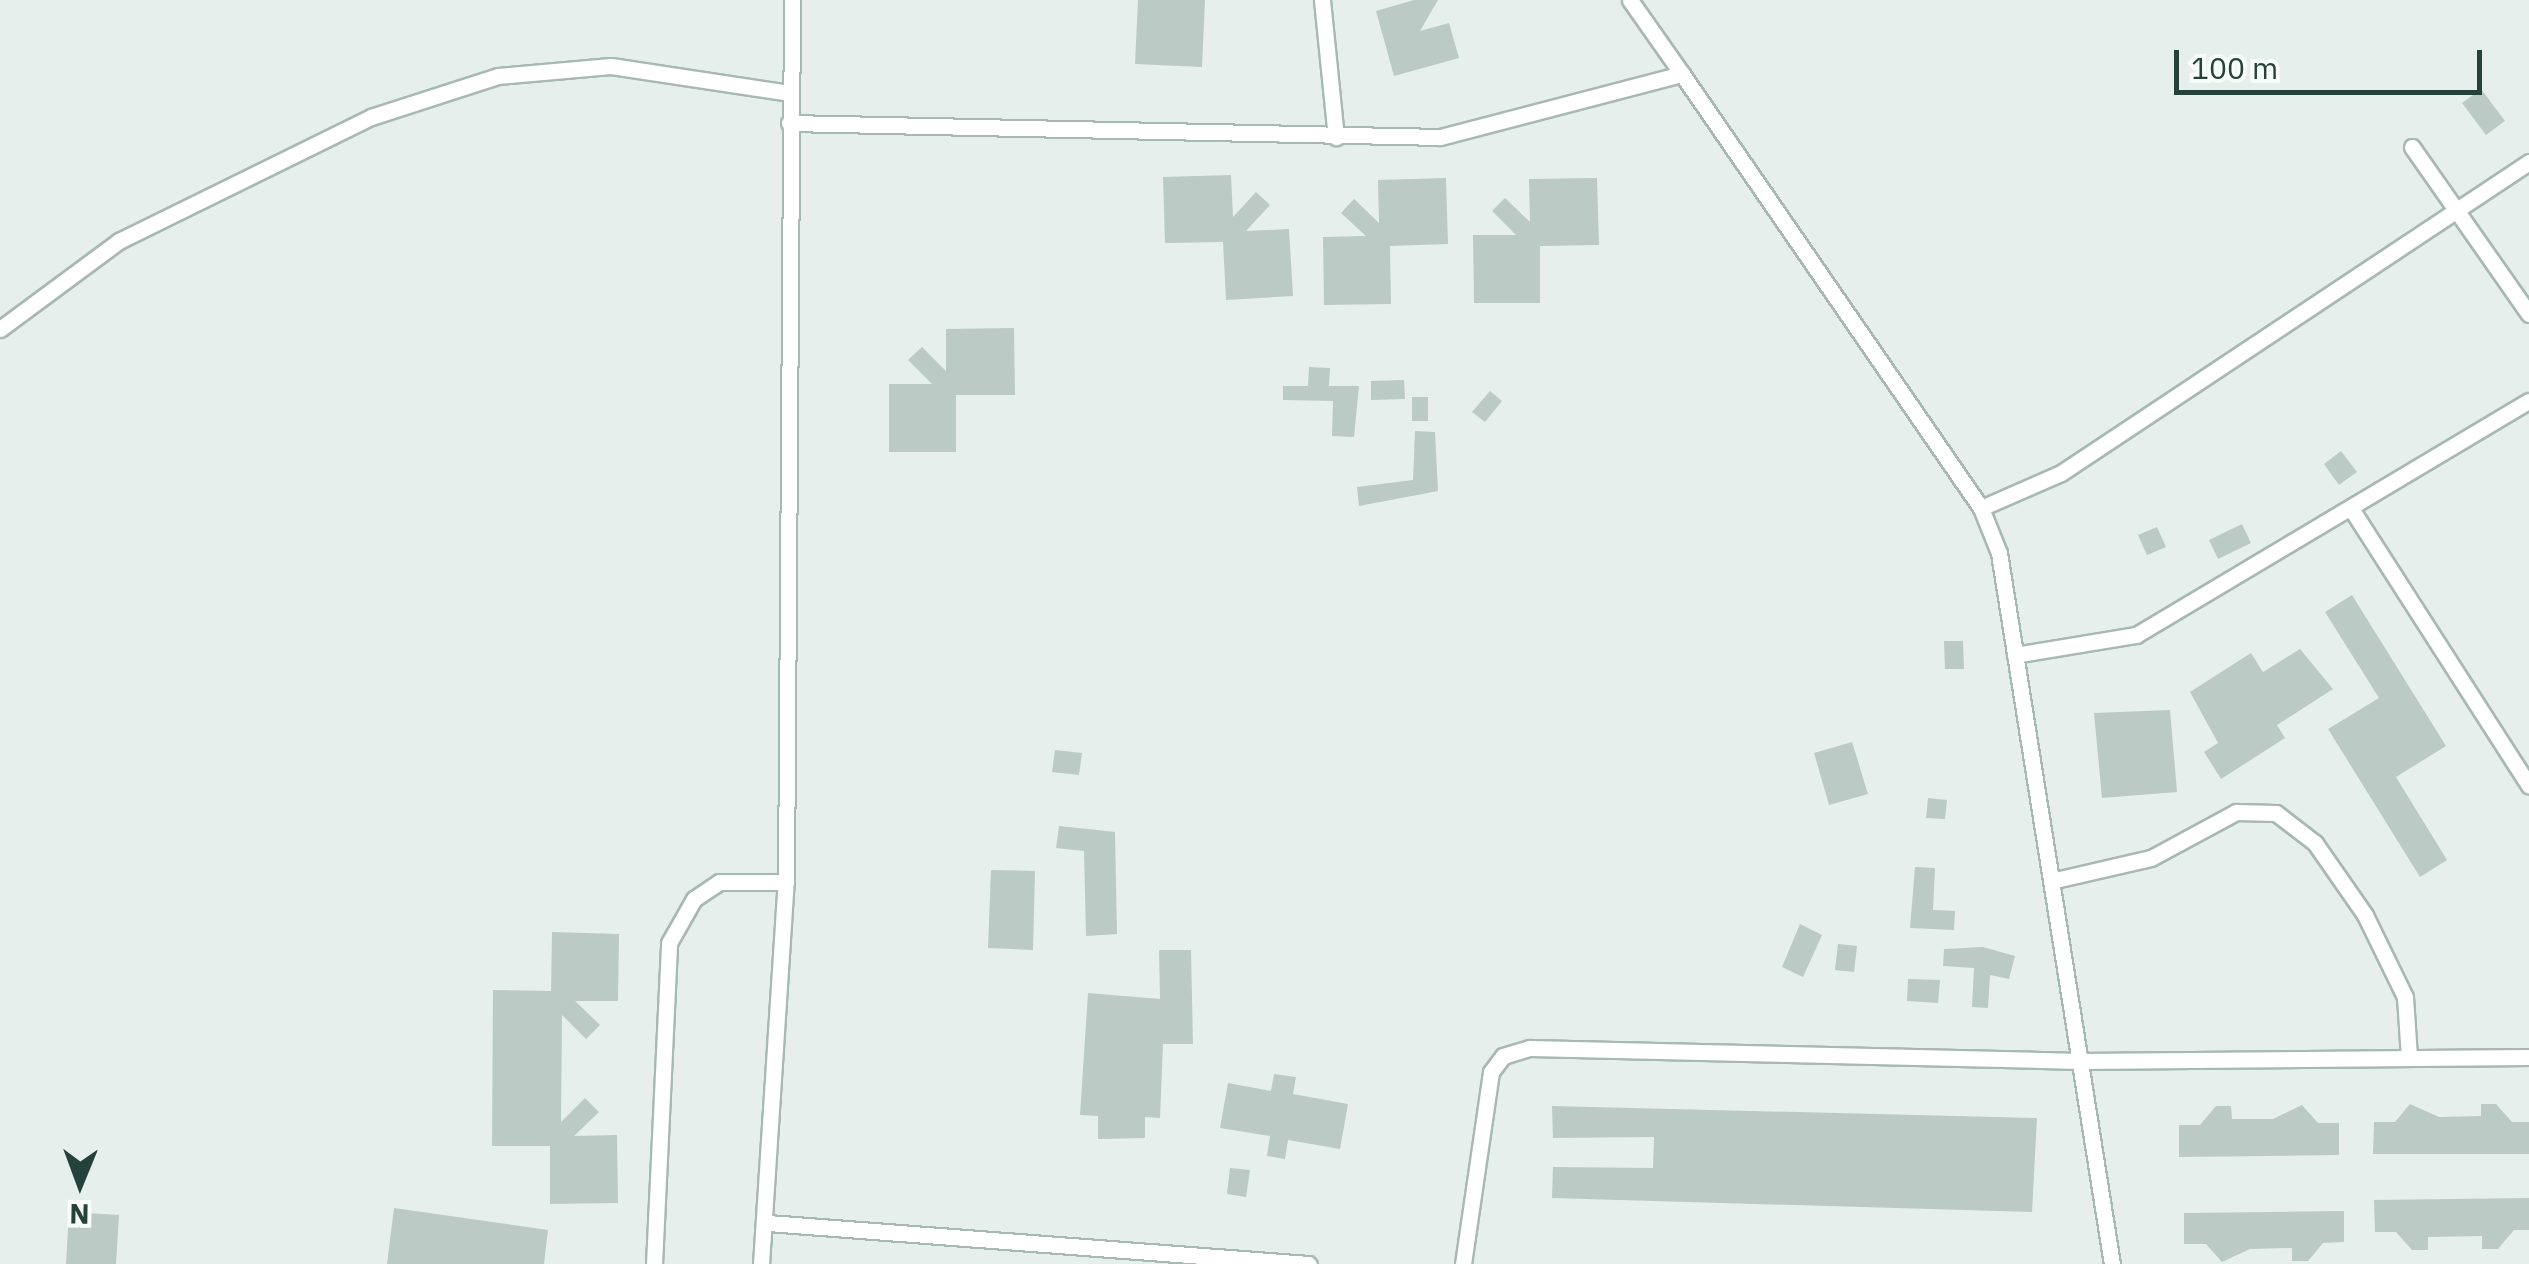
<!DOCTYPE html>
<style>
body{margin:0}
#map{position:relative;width:2529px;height:1264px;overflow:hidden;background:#e6efeb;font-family:"IBM Plex Sans",sans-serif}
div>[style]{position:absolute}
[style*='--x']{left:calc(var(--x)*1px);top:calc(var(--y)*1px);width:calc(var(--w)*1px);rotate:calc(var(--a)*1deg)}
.building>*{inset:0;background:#bbcac4}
.roads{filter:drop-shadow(2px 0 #a8b8b2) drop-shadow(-2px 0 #a8b8b2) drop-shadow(0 2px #a8b8b2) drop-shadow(0 -2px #a8b8b2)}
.street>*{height:15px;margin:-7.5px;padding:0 7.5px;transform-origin:7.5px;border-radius:7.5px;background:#fff}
span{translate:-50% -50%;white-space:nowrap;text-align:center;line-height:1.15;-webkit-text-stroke:8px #f7fbf9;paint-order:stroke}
.north{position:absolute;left:30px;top:1134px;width:100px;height:100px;-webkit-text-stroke:8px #f7fbf9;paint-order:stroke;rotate:181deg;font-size:28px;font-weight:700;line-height:40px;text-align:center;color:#24423a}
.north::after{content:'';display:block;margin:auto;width:35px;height:45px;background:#24423a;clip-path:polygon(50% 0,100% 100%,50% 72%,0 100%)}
.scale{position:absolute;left:2174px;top:50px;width:308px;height:45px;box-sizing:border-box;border:5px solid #24423a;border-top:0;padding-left:12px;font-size:30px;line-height:35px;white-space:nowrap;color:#24423a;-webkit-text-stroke:8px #f7fbf9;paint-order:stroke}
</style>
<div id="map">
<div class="building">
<i style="clip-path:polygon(1138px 0,1205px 0,1202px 67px,1135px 64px)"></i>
<i style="clip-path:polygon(1414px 0,1438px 0,1420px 31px,1449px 23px,1459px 58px,1394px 76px,1376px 11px)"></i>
<i style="clip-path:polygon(2481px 89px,2505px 121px,2486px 135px,2462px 103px)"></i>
<i style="clip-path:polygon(1231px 175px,1233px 217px,1256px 192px,1270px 205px,1246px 231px,1289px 229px,1293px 296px,1226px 300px,1223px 242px,1165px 243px,1163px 177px)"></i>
<i style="clip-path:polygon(1446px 178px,1448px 244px,1390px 246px,1391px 304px,1324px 305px,1323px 237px,1366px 236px,1341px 213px,1354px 199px,1379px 223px,1378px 180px)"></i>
<i style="clip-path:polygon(1597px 178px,1599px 245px,1540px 246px,1540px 303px,1474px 303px,1473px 235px,1516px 235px,1492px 211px,1505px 198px,1530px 222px,1529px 179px)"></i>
<i style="clip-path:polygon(1014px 328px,1015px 395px,956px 395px,956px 452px,889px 452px,889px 384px,932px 384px,908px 360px,922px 347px,946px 371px,946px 329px)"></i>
<i style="clip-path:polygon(1309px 367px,1330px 368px,1329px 386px,1359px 386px,1354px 437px,1332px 436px,1333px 401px,1283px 400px,1283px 386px,1308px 386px)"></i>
<i style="clip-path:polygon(1404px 380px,1405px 399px,1371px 400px,1371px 381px)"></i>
<i style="clip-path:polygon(1490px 391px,1502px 401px,1485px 422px,1472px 412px)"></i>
<i style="clip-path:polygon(1412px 397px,1428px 397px,1428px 421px,1412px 421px)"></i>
<i style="clip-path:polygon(1415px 431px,1435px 432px,1438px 491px,1359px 506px,1357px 487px,1413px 480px)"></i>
<i style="clip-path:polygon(2341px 451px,2357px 472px,2339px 485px,2324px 464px)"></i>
<i style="clip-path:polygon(2242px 524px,2251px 543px,2218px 559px,2209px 540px)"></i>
<i style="clip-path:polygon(2157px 527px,2166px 547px,2147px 555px,2138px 535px)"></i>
<i style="clip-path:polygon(2352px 595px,2446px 746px,2396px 777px,2447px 860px,2420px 877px,2328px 729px,2379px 698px,2325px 612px)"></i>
<i style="clip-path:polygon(1944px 641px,1963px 641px,1964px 669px,1945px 669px)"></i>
<i style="clip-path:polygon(2300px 649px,2333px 689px,2277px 725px,2285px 738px,2221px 779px,2204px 752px,2218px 743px,2190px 692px,2251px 653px,2263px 672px)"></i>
<i style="clip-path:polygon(2170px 710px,2177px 792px,2102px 798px,2094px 713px)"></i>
<i style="clip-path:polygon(1852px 742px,1868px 794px,1829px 805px,1814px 753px)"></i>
<i style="clip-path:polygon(1055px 750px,1082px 753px,1079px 775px,1052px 772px)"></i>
<i style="clip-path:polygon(1928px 798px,1947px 800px,1945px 819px,1926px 818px)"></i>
<i style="clip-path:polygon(1059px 826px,1115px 832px,1117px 934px,1086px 936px,1084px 851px,1056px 848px)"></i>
<i style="clip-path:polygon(1915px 867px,1935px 868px,1933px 910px,1955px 911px,1954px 930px,1910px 928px)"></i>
<i style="clip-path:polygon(991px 870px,1035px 871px,1033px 950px,988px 948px)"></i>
<i style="clip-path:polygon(1800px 924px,1822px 935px,1803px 977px,1782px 967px)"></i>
<i style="clip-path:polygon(552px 932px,619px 934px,618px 1001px,575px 1001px,600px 1025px,586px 1039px,562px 1015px,561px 1122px,585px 1098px,599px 1112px,574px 1136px,617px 1135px,618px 1203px,550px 1204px,550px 1146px,492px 1146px,493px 990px,551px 991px)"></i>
<i style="clip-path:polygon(1838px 944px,1857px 946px,1854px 972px,1835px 970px)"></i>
<i style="clip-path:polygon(1983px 947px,2015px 956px,2009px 979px,1990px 975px,1988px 1008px,1972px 1007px,1974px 968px,1943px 966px,1944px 949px)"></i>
<i style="clip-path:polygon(1159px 950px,1191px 950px,1193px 1044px,1163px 1044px,1160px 1118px,1145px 1117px,1145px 1138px,1098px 1139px,1098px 1116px,1080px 1115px,1088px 993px,1160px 999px)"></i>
<i style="clip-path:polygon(1908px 979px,1940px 980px,1938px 1003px,1907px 1001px)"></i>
<i style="clip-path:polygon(1274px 1074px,1296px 1077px,1293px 1094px,1348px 1104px,1340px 1149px,1288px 1140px,1285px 1159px,1267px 1156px,1270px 1136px,1220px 1128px,1228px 1083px,1271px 1091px)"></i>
<i style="clip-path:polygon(2410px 1104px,2439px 1117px,2481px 1116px,2481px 1104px,2496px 1104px,2512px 1122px,2529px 1122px,2529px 1154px,2373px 1154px,2374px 1122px,2395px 1122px)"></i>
<i style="clip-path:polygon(2302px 1105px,2318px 1123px,2339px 1123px,2339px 1155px,2179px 1157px,2179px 1125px,2200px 1125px,2216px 1106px,2231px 1106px,2232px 1119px,2273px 1119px)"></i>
<i style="clip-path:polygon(1552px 1106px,2037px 1118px,2032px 1212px,1552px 1198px,1553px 1167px,1653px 1168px,1654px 1137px,1553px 1138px)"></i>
<i style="clip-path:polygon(1230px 1168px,1250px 1170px,1246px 1197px,1227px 1194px)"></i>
<i style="clip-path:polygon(2529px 1198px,2529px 1230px,2514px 1230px,2498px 1249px,2482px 1249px,2482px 1236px,2428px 1237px,2428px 1250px,2412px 1250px,2396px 1232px,2375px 1232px,2374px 1200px)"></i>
<i style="clip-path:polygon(394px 1208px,548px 1230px,544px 1264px,387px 1264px)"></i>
<i style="clip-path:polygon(2344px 1211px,2344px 1242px,2323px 1243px,2308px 1261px,2292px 1261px,2292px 1248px,2250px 1249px,2222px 1262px,2206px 1244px,2184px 1244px,2184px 1213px)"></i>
<i style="clip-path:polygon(69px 1212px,119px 1215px,116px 1264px,66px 1264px)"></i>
</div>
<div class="roads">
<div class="street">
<i style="--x:1322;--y:0;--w:138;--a:84.2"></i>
<i style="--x:1630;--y:0;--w:90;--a:54.9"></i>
<i style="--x:789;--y:123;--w:651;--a:1.23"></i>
<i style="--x:1440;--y:137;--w:250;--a:-14.6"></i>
<i style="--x:1682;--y:74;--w:527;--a:55.44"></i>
<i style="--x:1981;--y:508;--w:48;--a:68.2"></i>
<i style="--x:1999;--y:553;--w:720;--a:80.97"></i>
<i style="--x:2412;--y:147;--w:204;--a:55"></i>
<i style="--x:0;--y:329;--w:148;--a:-36.5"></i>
<i style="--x:119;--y:241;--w:281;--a:-26.2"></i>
<i style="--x:371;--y:117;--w:133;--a:-17.9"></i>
<i style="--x:498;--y:76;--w:113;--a:-5.1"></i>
<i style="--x:611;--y:66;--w:180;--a:8.6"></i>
<i style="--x:1981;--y:508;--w:87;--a:-23.6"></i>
<i style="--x:2061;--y:473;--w:562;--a:-33.61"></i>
<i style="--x:2354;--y:513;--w:324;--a:57.3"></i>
<i style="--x:2015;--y:655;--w:123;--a:-9.4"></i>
<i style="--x:2136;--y:635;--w:457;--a:-30.8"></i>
<i style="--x:2051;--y:881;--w:103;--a:-13"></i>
<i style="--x:2151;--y:858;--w:97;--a:-28.4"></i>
<i style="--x:2236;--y:812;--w:40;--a:1.4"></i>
<i style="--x:2276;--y:813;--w:49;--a:37.6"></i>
<i style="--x:2315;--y:843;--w:88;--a:55.2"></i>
<i style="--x:2365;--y:915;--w:91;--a:64"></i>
<i style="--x:2405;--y:997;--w:61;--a:86.2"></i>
<i style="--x:768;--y:1223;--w:542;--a:4.34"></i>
<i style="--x:654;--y:1264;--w:321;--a:-87.3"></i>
<i style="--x:669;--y:943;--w:51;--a:-60.4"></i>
<i style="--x:694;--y:899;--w:30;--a:-34"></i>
<i style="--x:719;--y:882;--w:67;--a:0"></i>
<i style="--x:761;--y:1264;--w:383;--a:-86.3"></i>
<i style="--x:786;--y:882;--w:882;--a:-89.61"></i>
<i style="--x:1463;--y:1264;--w:194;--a:-81.7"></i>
<i style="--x:1491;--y:1072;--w:20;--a:-53"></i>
<i style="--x:1503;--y:1056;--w:28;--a:-17"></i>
<i style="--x:1530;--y:1048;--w:550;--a:1.35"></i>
<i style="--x:2080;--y:1061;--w:449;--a:-0.5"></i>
</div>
</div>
<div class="north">N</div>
<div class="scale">100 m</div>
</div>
